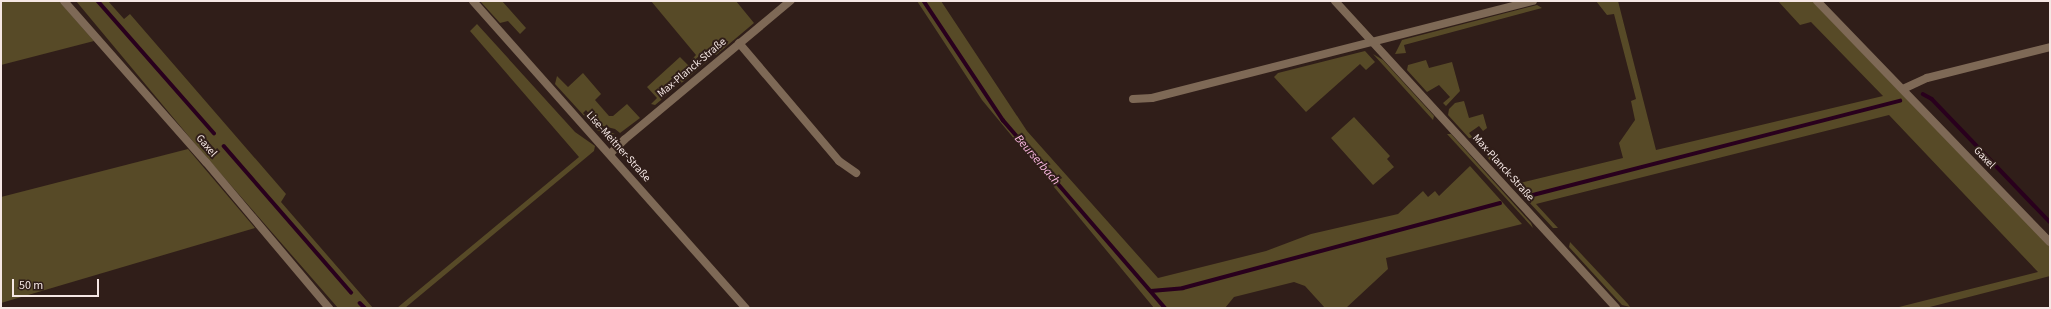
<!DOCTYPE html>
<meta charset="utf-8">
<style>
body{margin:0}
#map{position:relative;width:2051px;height:309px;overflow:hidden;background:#301e19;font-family:"Source Sans 3",sans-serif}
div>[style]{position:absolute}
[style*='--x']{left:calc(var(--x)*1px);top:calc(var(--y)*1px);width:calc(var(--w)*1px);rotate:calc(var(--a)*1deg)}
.green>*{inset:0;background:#574a27}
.stream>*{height:3.5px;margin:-1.75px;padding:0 1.75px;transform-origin:1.75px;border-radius:1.75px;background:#29001d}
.minor>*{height:8px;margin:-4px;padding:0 4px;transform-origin:4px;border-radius:4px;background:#7e6956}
span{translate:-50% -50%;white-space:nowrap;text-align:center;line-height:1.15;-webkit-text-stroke:4px #301e19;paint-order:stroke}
.street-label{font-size:11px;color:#f5e7e4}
.water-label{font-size:12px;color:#fdbae3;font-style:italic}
.frame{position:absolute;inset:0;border:2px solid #f5e7e4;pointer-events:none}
.scale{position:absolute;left:12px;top:279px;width:87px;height:18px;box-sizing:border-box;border:2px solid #f5e7e4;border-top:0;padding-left:5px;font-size:12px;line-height:14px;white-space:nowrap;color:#f5e7e4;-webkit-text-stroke:3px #301e19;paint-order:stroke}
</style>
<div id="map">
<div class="green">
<i style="clip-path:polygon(1px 1px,59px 1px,94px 41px,1px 65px)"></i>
<i style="clip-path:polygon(76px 1px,108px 1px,124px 19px,130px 14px,286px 194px,281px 202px,373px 308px,338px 308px,201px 151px)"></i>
<i style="clip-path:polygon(480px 1px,502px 1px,526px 28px,520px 34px,508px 21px,500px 23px)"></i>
<i style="clip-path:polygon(651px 1px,736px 1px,754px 23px,716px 55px,713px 53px,704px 59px,708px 61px,655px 105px,651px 104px,657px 98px,647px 87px,680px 57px,692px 69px,696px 66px,691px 60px,696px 55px)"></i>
<i style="clip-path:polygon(917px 1px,941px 1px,1027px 131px,1158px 278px,1266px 251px,1311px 234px,1398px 214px,1423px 191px,1428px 197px,1435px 191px,1439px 196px,1470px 166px,1522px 224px,1386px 258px,1388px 269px,1346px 308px,1325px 308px,1305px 286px,1294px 282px,1234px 297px,1225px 308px,1154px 308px,982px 100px)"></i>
<i style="clip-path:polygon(1596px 1px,1618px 1px,1656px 150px,1883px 96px,1811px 22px,1800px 25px,1778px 1px,1812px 1px,2050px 247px,2050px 276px,1926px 308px,1895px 308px,2038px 272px,1889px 115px,1536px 204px,1558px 228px,1553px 228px,1486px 156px,1486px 151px,1516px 184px,1623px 158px,1619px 143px,1635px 120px,1631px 101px,1636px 99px,1614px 14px,1607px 15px)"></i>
<i style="clip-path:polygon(1537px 5px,1542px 8px,1404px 45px,1406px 53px,1395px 54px,1402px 40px)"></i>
<i style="clip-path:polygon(477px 24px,575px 132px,595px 146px,594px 151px,405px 308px,397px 308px,579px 157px,470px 31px)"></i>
<i style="clip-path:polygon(1365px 51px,1375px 62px,1366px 70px,1360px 64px,1306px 112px,1274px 77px,1278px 73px)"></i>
<i style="clip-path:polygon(1373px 54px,1383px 60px,1434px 116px,1433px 120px)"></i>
<i style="clip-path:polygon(1426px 60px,1429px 68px,1452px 62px,1460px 91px,1446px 106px,1443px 103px,1450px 97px,1439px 85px,1427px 92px,1407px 70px,1408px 65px)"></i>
<i style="clip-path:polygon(583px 73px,601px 94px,595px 100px,609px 116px,613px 116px,627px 104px,640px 118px,620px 133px,615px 129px,599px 125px,586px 110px,583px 113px,598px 128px,615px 134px,605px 135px,597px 130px,555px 84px,557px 76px,568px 87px)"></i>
<i style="clip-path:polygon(1464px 101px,1469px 118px,1483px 114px,1487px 128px,1483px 131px,1479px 126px,1469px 133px,1473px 138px,1469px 138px,1448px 115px,1449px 109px,1455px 103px)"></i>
<i style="clip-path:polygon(1354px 117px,1390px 156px,1387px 159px,1394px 167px,1373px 185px,1331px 138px)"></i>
<i style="clip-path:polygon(1447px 134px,1451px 134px,1531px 223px,1533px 228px)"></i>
<i style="clip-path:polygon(188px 149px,255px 228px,1px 303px,1px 197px)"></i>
<i style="clip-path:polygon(1570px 242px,1628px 304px,1630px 307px,1622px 305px,1569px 247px)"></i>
</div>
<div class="stream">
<i style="--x:98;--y:1;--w:176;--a:48.7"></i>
<i style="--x:924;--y:1;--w:143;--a:56.4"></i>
<i style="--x:1003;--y:120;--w:248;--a:49.2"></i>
<i style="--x:1923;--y:94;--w:10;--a:29"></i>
<i style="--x:1932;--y:99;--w:170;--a:46.2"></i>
<i style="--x:224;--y:146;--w:194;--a:49"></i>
<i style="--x:1533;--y:195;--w:379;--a:-14.4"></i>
<i style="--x:1151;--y:291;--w:32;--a:-5"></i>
<i style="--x:1183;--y:288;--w:328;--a:-15"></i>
<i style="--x:360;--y:303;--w:7;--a:45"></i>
</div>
<div class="minor">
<i style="--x:64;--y:1;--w:215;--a:48.6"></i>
<i style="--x:206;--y:162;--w:191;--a:49.9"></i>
<i style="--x:473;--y:1;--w:411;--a:48.4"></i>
<i style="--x:1335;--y:1;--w:416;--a:47.5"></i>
<i style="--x:1817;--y:1;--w:335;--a:46"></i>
<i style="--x:739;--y:43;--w:155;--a:49.7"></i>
<i style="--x:839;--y:161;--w:21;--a:35"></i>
<i style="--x:1903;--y:89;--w:26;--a:-25"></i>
<i style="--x:1927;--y:78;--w:127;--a:-14.1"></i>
<i style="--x:1133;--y:99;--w:19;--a:-3"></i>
<i style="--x:1152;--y:98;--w:393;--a:-14.3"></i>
<i style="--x:610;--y:154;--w:20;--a:-45"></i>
<i style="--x:624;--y:140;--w:217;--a:-39.9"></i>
</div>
<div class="street-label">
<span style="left:692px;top:68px;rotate:-40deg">Max-Planck-Straße</span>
<span style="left:206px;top:146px;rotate:49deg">Gaxel</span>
<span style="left:618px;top:147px;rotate:48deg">Lise-Meitner-Straße</span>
<span style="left:1984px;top:158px;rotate:46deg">Gaxel</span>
<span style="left:1503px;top:168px;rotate:48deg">Max-Planck-Straße</span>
</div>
<div class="water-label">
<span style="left:1037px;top:160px;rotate:49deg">Beurserbach</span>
</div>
<div class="frame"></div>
<div class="scale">50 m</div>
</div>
